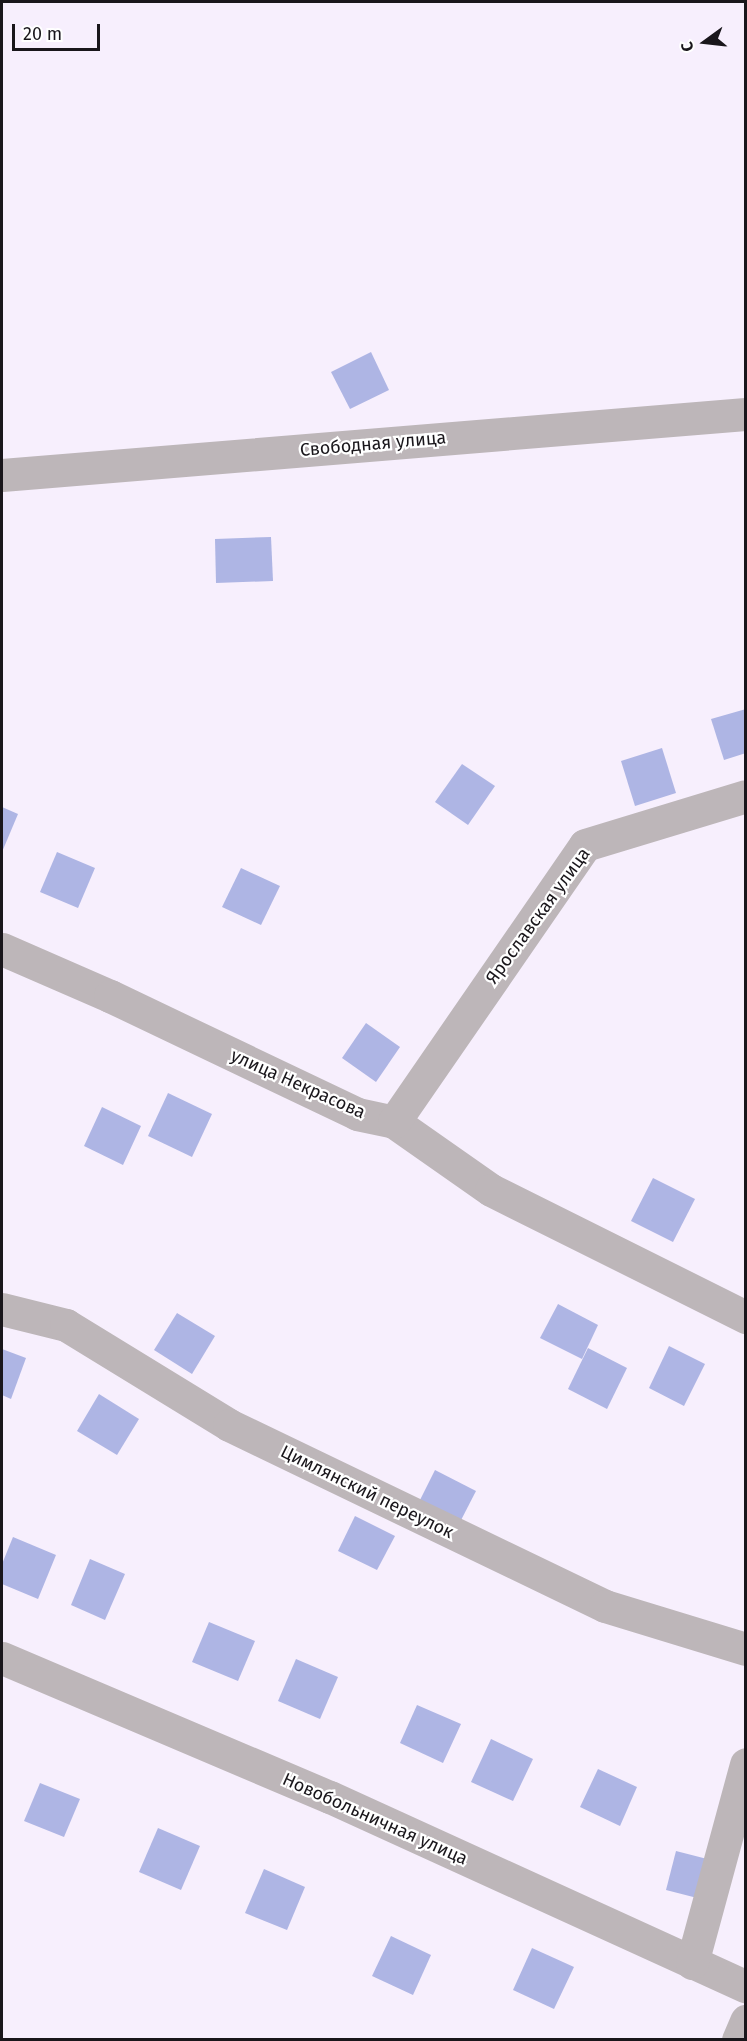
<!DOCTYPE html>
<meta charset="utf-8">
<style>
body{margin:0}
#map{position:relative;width:747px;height:2041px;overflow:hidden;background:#f7effd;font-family:"Fira Sans",sans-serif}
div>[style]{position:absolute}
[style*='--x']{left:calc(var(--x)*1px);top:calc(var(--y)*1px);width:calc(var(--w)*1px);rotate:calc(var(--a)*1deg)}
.building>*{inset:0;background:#aeb5e4}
.minor>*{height:33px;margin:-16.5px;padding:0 16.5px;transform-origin:16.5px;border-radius:16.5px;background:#bdb6b9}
span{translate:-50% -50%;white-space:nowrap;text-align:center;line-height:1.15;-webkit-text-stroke:4.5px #fff;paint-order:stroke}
.street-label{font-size:18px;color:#19161b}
.frame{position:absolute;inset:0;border:3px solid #19161b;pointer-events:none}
.north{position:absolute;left:675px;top:12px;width:60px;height:60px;-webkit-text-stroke:4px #fff;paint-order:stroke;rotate:255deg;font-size:16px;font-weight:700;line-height:24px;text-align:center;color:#19161b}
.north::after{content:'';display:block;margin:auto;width:21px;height:27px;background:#19161b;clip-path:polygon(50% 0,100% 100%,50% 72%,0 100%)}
.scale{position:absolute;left:12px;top:24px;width:88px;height:27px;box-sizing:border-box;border:3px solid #19161b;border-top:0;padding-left:8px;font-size:18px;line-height:21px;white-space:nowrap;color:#19161b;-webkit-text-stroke:4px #fff;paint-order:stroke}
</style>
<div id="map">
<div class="building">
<i style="clip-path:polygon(371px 352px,389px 390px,350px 409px,331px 372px)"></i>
<i style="clip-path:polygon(271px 537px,273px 581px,216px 583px,215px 539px)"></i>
<i style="clip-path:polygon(746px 709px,746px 753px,724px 760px,711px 719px)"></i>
<i style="clip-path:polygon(662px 748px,676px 793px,635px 806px,621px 761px)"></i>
<i style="clip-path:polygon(462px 764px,495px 786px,468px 825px,435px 802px)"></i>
<i style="clip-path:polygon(2px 807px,18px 814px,2px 852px)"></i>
<i style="clip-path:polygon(57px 852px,95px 868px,78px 908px,40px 892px)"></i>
<i style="clip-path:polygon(241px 868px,280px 886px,261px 925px,222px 907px)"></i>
<i style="clip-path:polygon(366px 1023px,400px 1047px,376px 1082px,342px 1058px)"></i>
<i style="clip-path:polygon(168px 1093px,212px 1114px,192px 1157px,148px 1136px)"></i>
<i style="clip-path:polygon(102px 1107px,141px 1126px,123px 1165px,84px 1146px)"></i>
<i style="clip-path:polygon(653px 1178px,695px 1199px,673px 1242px,631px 1221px)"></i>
<i style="clip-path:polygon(558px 1304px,598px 1325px,582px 1359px,540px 1338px)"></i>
<i style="clip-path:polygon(177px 1313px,215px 1336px,192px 1374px,154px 1350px)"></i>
<i style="clip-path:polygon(669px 1346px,705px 1364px,684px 1406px,649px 1388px)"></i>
<i style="clip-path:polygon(588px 1348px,627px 1368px,607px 1409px,568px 1389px)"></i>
<i style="clip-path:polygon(2px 1349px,26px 1358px,11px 1399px,2px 1395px)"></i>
<i style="clip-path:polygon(99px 1394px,139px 1419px,117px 1455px,77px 1431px)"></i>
<i style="clip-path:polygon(435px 1470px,476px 1491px,458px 1526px,417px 1506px)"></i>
<i style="clip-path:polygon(355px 1516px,395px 1536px,377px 1570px,338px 1551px)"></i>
<i style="clip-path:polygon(13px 1537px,56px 1555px,38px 1599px,2px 1584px,2px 1564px)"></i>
<i style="clip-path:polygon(90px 1559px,125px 1574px,105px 1620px,71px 1605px)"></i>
<i style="clip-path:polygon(209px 1622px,255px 1641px,238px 1681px,192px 1662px)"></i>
<i style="clip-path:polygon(296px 1659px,338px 1677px,320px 1719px,278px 1701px)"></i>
<i style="clip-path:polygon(417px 1705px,461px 1724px,443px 1763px,400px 1743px)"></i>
<i style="clip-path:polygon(491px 1739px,533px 1759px,513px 1801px,471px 1782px)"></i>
<i style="clip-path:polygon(598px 1769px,637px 1787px,620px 1826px,580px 1807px)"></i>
<i style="clip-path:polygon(40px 1783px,80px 1799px,64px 1837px,24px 1821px)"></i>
<i style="clip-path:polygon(158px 1828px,200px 1846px,181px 1890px,139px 1872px)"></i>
<i style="clip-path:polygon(676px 1851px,715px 1861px,705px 1900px,666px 1890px)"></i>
<i style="clip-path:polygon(264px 1869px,305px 1887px,287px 1930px,245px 1913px)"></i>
<i style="clip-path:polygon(391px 1936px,431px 1955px,413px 1995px,372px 1976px)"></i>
<i style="clip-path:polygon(532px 1948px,574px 1967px,554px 2009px,513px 1990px)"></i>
</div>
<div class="minor">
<i style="--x:2;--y:475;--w:746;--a:-4.69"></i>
<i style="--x:2;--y:949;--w:118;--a:23.5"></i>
<i style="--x:110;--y:996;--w:274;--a:25.5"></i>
<i style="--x:357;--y:1114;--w:38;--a:12"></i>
<i style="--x:394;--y:1122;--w:118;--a:35"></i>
<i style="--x:491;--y:1190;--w:285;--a:26.5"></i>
<i style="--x:394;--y:1122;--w:336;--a:-55.4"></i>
<i style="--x:585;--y:845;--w:168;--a:-16.9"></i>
<i style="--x:2;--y:1309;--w:66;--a:14"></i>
<i style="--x:66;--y:1325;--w:191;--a:31.5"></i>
<i style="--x:229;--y:1425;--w:417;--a:25.7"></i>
<i style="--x:605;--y:1606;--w:147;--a:17"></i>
<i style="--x:2;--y:1658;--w:356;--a:23"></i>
<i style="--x:330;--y:1797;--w:457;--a:24.5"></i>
<i style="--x:692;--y:1963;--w:206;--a:-74.8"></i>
<i style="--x:738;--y:2040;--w:21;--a:-67"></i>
</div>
<div class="street-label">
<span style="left:373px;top:444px;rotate:-5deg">Свободная улица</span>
<span style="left:538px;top:916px;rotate:-54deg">Ярославская улица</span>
<span style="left:298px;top:1084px;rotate:24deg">улица Некрасова</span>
<span style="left:367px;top:1492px;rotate:26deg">Цимлянский переулок</span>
<span style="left:375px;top:1819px;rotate:24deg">Новобольничная улица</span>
</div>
<div class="frame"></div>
<div class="north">С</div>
<div class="scale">20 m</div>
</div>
